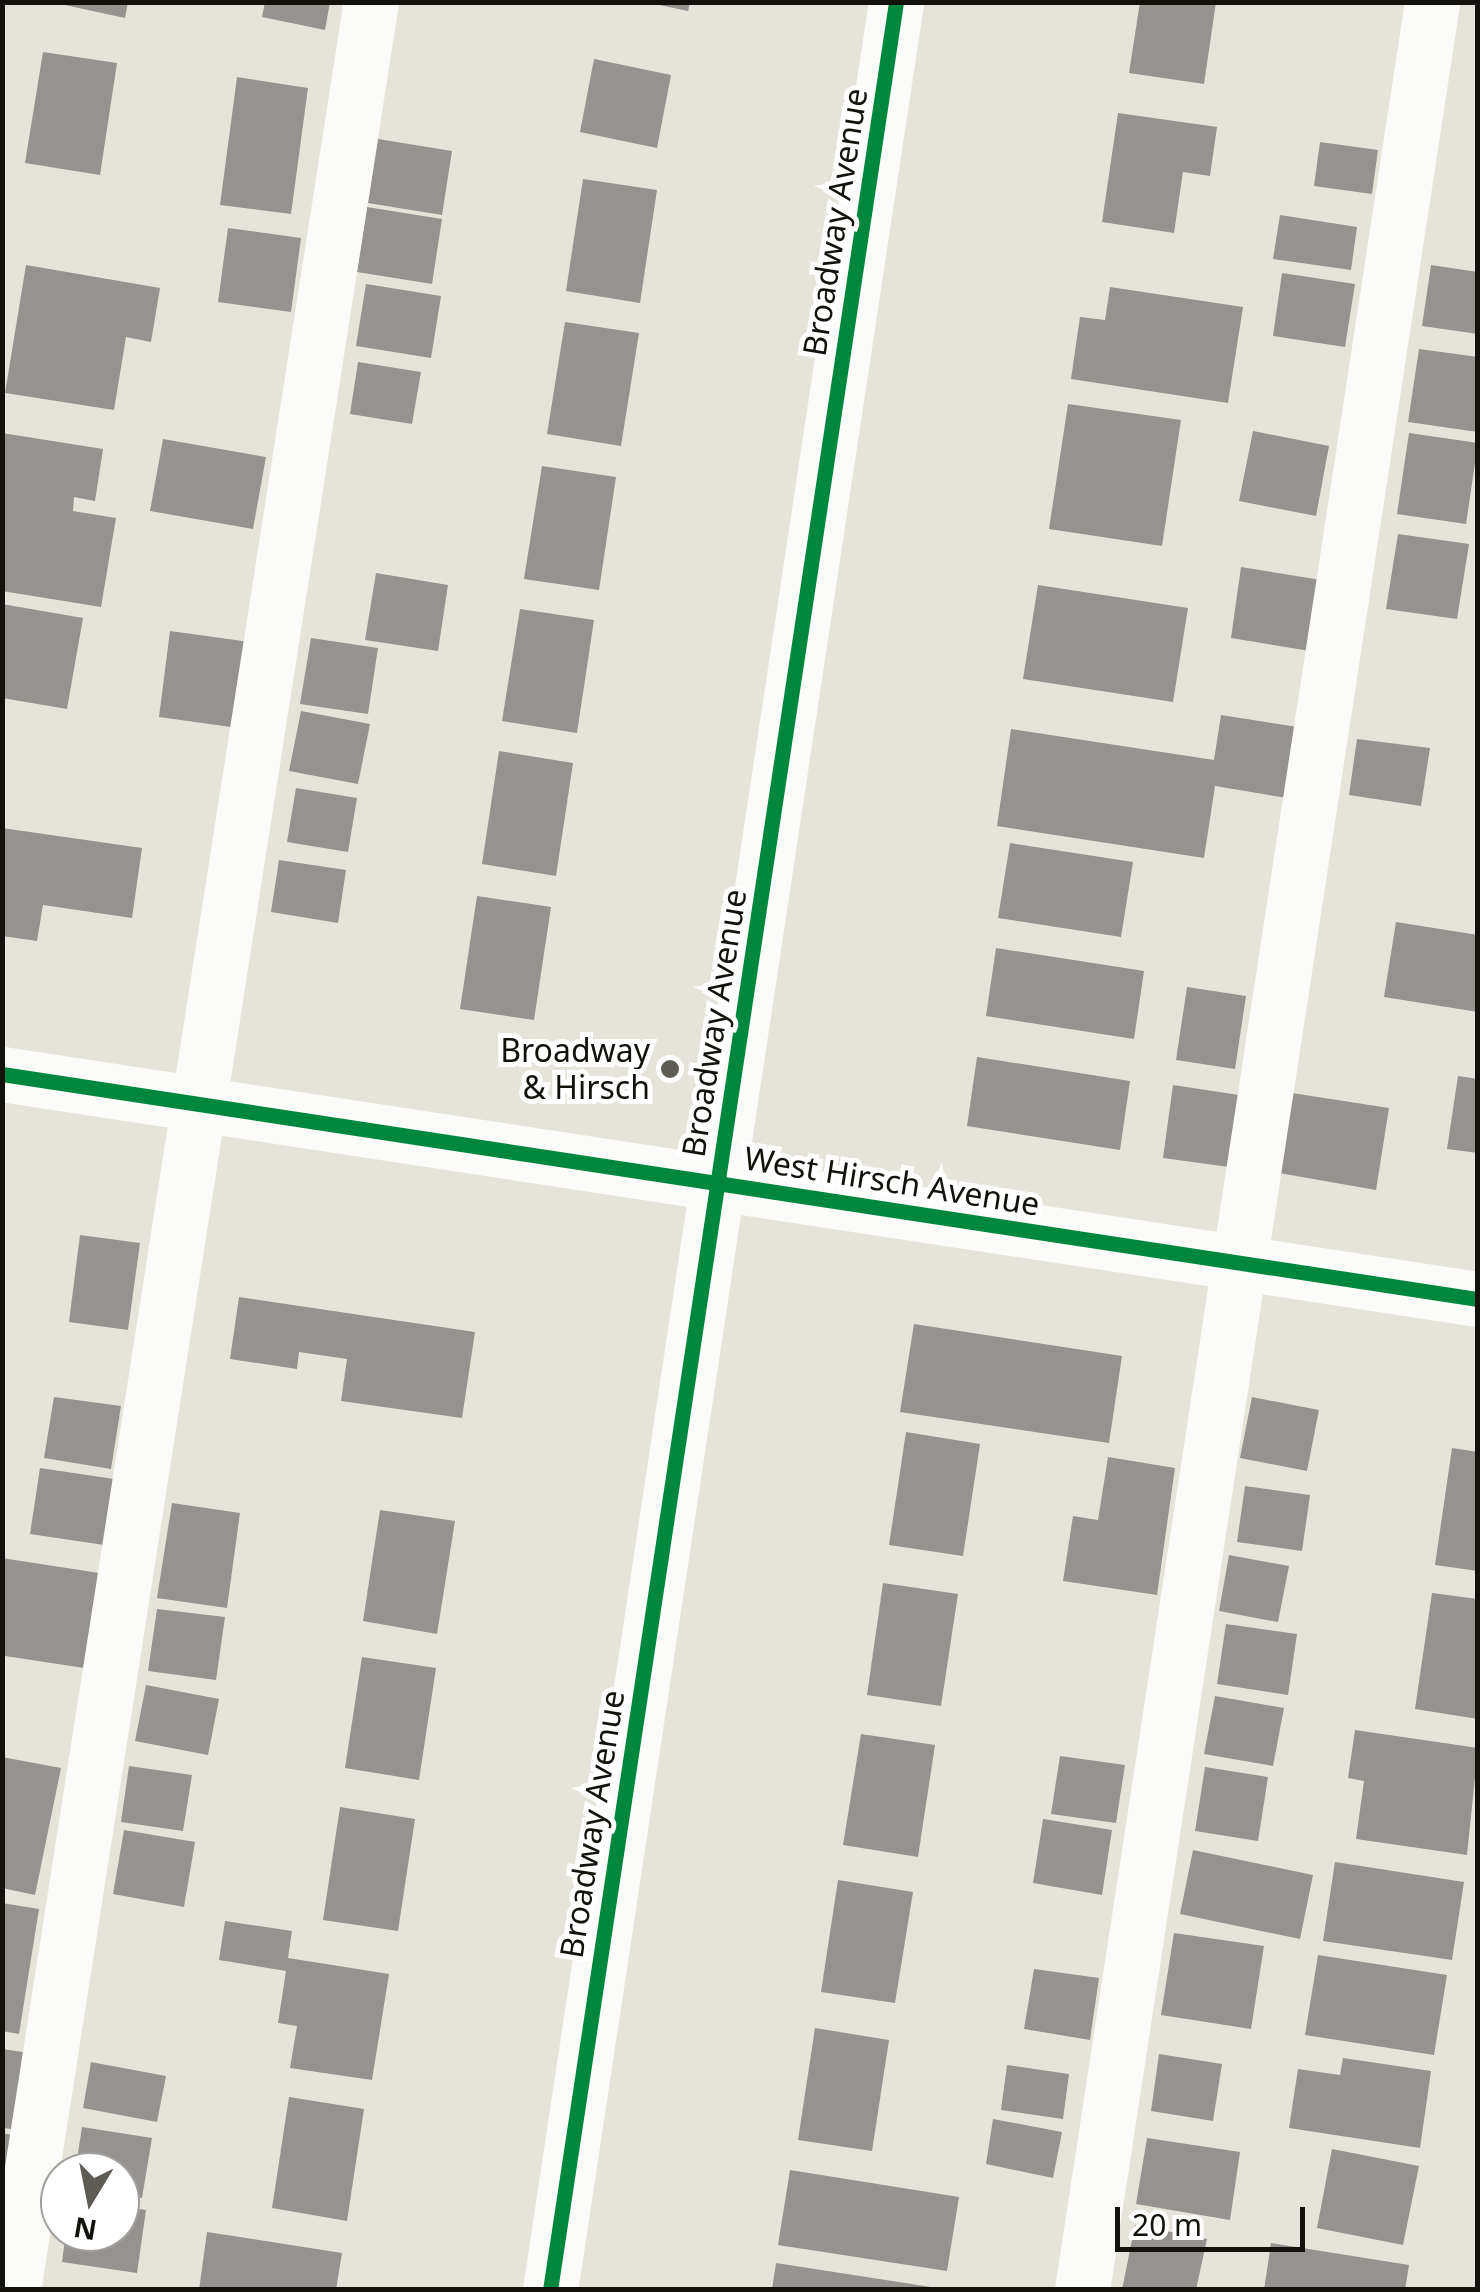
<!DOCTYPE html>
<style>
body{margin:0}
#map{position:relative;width:1480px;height:2292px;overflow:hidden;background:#e6e4da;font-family:"Noto Sans",sans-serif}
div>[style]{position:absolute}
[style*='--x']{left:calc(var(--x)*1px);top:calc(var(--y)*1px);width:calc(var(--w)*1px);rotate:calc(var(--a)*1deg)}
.building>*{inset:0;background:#96928f}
.minor>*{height:55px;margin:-27.5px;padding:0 27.5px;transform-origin:27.5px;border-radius:27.5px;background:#fbfbf9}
.cycleway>*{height:15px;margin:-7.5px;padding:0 7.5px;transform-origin:7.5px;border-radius:7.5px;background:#00873e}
.dots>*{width:28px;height:28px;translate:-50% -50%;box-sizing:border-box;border:5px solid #fff;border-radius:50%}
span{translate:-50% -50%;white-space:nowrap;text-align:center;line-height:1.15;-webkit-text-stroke:10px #fff;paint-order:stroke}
.street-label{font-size:32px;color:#13110b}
.poi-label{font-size:32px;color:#13110b}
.right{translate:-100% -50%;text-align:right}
.frame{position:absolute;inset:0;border:5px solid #13110b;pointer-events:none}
.north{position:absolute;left:40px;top:2152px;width:100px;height:100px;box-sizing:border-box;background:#fff;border:2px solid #a1a09d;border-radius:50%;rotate:190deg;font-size:28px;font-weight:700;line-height:40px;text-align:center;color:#13110b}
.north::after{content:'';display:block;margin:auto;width:35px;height:45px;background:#5d5b53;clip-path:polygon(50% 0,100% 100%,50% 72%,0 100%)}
.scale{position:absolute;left:1115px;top:2207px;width:190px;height:45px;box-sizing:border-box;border:5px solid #13110b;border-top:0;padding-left:12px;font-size:30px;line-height:35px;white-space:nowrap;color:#13110b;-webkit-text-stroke:8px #fff;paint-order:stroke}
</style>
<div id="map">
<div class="building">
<i style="clip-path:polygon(51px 2px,128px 2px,125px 18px)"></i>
<i style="clip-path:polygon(265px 2px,330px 2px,325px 30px,262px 17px)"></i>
<i style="clip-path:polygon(645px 2px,690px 2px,688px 11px)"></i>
<i style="clip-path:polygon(1140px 2px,1216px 2px,1204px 84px,1129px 73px)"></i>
<i style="clip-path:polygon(43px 52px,117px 63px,100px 175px,25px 163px)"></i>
<i style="clip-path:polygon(594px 59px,671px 75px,657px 148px,580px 132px)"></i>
<i style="clip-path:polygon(237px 77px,308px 88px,291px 214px,220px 205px)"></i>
<i style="clip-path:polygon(1118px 113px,1217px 127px,1210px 176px,1183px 172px,1174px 233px,1102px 222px)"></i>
<i style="clip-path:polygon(378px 139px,452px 151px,442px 215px,368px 203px)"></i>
<i style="clip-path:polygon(1320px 142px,1378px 150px,1372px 194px,1314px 186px)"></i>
<i style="clip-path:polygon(583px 179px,657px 190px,640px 303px,566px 291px)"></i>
<i style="clip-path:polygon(367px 207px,442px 219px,432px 284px,357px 272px)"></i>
<i style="clip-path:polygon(1280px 215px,1357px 227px,1351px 270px,1273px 259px)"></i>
<i style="clip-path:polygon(228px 228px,301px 238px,291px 312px,218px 302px)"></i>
<i style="clip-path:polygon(26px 265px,160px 288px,151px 342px,126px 337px,114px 410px,5px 393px)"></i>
<i style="clip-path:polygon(1431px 265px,1478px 272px,1478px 334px,1422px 326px)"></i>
<i style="clip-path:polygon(1282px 273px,1355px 284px,1345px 347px,1273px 336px)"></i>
<i style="clip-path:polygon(366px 284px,441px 296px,431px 358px,356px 346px)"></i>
<i style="clip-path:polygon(1110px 287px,1243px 307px,1228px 403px,1071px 379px,1080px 317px,1105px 320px)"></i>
<i style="clip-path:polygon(565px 322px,639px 333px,621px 446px,547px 434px)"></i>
<i style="clip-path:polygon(1419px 349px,1478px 357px,1478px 432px,1408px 422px)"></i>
<i style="clip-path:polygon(358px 362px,421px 372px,412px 424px,350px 414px)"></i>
<i style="clip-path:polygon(1068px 404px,1181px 420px,1162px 546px,1049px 529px)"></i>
<i style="clip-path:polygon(1253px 431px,1329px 446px,1316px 516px,1239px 501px)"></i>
<i style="clip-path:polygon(2px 433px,103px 449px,95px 501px,74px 497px,73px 511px,116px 518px,101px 607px,2px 591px)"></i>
<i style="clip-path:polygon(1409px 433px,1478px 443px,1466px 524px,1397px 514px)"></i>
<i style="clip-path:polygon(163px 439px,266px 457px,253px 529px,150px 511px)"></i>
<i style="clip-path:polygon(542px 466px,616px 477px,599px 590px,524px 579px)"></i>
<i style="clip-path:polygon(1398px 534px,1469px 544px,1457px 619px,1386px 609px)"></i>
<i style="clip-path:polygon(1241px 567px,1321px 580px,1310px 651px,1231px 638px)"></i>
<i style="clip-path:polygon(376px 573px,448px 585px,438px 651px,365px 640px)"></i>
<i style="clip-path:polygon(1038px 585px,1188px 608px,1173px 702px,1023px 679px)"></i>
<i style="clip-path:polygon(2px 604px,83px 618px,67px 709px,2px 698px)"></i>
<i style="clip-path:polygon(520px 609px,594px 620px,577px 733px,502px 721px)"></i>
<i style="clip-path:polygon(170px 631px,250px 642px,238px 728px,159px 717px)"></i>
<i style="clip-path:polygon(311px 638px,378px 648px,368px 714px,300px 704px)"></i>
<i style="clip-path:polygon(301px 711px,370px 724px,358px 784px,289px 771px)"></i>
<i style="clip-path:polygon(1221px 715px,1298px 727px,1287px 798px,1215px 786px,1204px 858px,997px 826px,1011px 729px,1214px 760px)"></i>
<i style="clip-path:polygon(1357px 739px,1430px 748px,1421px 806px,1349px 795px)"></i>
<i style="clip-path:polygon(499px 751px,573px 763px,556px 876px,482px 864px)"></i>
<i style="clip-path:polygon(296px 788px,357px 798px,348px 852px,287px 842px)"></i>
<i style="clip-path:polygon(2px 828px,142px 848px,132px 918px,43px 905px,37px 941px,2px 936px)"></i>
<i style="clip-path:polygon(1010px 843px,1133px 862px,1121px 937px,998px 918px)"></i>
<i style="clip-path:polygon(279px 860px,346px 870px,338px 923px,271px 912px)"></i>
<i style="clip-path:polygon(477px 896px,551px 907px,534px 1020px,460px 1009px)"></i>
<i style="clip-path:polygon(1396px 922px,1478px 935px,1478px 1012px,1384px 997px)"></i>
<i style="clip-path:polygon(996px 948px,1144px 971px,1134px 1039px,986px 1016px)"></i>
<i style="clip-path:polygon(1187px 987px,1246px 996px,1235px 1069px,1176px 1060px)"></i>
<i style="clip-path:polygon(977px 1057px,1130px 1081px,1120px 1150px,967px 1126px)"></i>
<i style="clip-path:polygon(1458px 1076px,1478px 1079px,1478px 1153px,1447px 1149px)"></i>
<i style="clip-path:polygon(1173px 1085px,1239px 1095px,1229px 1167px,1163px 1158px)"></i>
<i style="clip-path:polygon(1292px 1093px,1389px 1108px,1376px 1190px,1279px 1173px)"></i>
<i style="clip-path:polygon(80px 1235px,140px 1243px,128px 1330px,69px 1322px)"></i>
<i style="clip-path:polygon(239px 1297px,475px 1332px,462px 1418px,341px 1401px,347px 1359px,299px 1352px,297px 1369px,230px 1359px)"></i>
<i style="clip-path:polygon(914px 1324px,1122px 1356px,1109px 1443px,900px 1412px)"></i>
<i style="clip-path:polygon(54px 1397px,121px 1406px,111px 1469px,44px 1458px)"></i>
<i style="clip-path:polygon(1252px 1397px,1319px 1410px,1307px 1471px,1240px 1458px)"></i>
<i style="clip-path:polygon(906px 1432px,980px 1444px,963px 1556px,889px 1545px)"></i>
<i style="clip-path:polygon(1452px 1448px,1478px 1452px,1478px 1571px,1435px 1565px)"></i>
<i style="clip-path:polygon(1108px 1457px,1175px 1468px,1157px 1595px,1063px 1581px,1073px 1516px,1098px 1520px)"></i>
<i style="clip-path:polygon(40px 1468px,114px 1479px,104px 1545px,30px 1534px)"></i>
<i style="clip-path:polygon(1245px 1486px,1310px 1495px,1302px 1551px,1237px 1542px)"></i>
<i style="clip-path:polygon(172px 1503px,240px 1513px,227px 1608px,157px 1598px)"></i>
<i style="clip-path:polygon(380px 1510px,455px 1521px,437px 1634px,363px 1621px)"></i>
<i style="clip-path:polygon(1229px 1555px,1289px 1566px,1278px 1622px,1219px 1611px)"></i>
<i style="clip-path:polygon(2px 1558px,99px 1573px,84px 1668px,5px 1656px)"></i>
<i style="clip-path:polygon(883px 1583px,958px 1594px,941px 1706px,867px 1695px)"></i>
<i style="clip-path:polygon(1432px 1593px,1478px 1599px,1478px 1719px,1415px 1709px)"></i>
<i style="clip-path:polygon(157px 1609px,225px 1617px,216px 1680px,148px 1671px)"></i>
<i style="clip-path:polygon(1226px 1624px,1297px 1634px,1288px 1695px,1217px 1684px)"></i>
<i style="clip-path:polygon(362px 1657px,436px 1668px,419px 1780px,345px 1768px)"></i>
<i style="clip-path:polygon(146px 1685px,219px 1699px,208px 1755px,135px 1741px)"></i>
<i style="clip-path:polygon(1215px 1696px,1284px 1708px,1273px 1766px,1204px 1754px)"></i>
<i style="clip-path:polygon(1355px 1730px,1478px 1748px,1467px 1855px,1356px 1839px,1364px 1781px,1348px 1778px)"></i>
<i style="clip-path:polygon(861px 1734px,935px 1745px,918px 1857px,843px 1845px)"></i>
<i style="clip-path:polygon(1060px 1756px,1125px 1765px,1116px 1823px,1051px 1814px)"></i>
<i style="clip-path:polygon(2px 1757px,61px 1768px,35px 1895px,2px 1888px)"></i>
<i style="clip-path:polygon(129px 1766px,192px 1775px,183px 1831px,121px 1822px)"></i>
<i style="clip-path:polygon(1205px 1767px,1268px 1777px,1258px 1841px,1195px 1831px)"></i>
<i style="clip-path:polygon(340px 1807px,415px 1819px,398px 1931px,323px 1920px)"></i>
<i style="clip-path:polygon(1043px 1819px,1112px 1830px,1102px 1895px,1033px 1883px)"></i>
<i style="clip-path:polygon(124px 1830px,195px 1842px,184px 1907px,113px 1894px)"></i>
<i style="clip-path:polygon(1193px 1850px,1313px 1875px,1300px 1939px,1180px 1914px)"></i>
<i style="clip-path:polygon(1335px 1862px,1464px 1882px,1452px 1960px,1323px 1941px)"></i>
<i style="clip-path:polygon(838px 1880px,913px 1892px,895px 2003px,821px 1992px)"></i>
<i style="clip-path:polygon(2px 1903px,39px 1909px,19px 2034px,2px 2031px)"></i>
<i style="clip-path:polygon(225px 1921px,292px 1931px,288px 1958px,389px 1974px,372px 2080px,290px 2068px,297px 2026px,278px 2023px,286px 1971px,219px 1960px)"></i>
<i style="clip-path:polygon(1174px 1933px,1264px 1946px,1251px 2029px,1161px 2015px)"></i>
<i style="clip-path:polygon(1318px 1955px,1447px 1975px,1434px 2055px,1305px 2035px)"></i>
<i style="clip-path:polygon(1034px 1969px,1099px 1978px,1090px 2040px,1024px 2029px)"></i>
<i style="clip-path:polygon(815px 2028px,889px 2040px,872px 2151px,798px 2140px)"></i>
<i style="clip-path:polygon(2px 2049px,23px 2052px,12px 2129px,2px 2128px)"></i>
<i style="clip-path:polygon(1159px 2054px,1222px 2064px,1213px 2121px,1151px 2111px)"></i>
<i style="clip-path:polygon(1343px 2058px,1431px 2071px,1420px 2148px,1289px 2128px,1298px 2069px,1340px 2075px)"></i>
<i style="clip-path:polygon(91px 2062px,166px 2076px,157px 2122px,83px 2108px)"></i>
<i style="clip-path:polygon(1007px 2065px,1069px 2074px,1063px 2119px,1001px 2110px)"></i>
<i style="clip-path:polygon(289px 2097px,364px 2109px,347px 2221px,272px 2208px)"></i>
<i style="clip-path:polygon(993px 2119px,1062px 2132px,1053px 2178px,986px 2164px)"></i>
<i style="clip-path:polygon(82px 2127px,152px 2138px,142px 2198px,120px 2195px,120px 2172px,75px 2172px)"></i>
<i style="clip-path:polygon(2px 2133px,12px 2135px,2px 2184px)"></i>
<i style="clip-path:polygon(1147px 2138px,1240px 2152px,1230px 2220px,1136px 2204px)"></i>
<i style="clip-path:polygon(1332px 2149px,1419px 2166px,1403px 2245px,1317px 2228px)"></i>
<i style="clip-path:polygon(790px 2170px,959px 2197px,947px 2271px,778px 2245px)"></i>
<i style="clip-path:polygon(120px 2206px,146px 2210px,137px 2273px,62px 2262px,66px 2232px,120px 2232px)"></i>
<i style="clip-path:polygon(1135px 2225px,1207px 2239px,1196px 2290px,1122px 2290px)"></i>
<i style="clip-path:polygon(207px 2232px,342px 2253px,336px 2290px,199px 2290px)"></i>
<i style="clip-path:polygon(1271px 2243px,1409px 2265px,1405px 2290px,1264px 2290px)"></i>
<i style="clip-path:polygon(776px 2263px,931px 2287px,931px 2290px,772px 2290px)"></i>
</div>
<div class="minor">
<i style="--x:2;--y:1074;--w:1493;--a:8.67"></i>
<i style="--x:13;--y:2290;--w:2316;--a:-81.11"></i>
<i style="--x:550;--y:2290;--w:2314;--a:-81.4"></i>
<i style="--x:1082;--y:2290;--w:2315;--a:-81.3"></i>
</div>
<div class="cycleway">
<i style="--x:2;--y:1074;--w:1493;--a:8.67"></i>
<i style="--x:550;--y:2290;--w:2314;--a:-81.4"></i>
</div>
<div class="dots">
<i style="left:670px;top:1069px;background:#5d5b53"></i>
</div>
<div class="street-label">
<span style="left:835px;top:222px;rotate:-81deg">Broadway Avenue</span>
<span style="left:714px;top:1023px;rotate:-81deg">Broadway Avenue</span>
<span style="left:892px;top:1181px;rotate:9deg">West Hirsch Avenue</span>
<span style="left:592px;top:1824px;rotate:-81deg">Broadway Avenue</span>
</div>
<div class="poi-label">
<span class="right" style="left:650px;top:1069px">Broadway<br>&amp; Hirsch</span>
</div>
<div class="frame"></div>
<div class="north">N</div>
<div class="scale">20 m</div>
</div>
